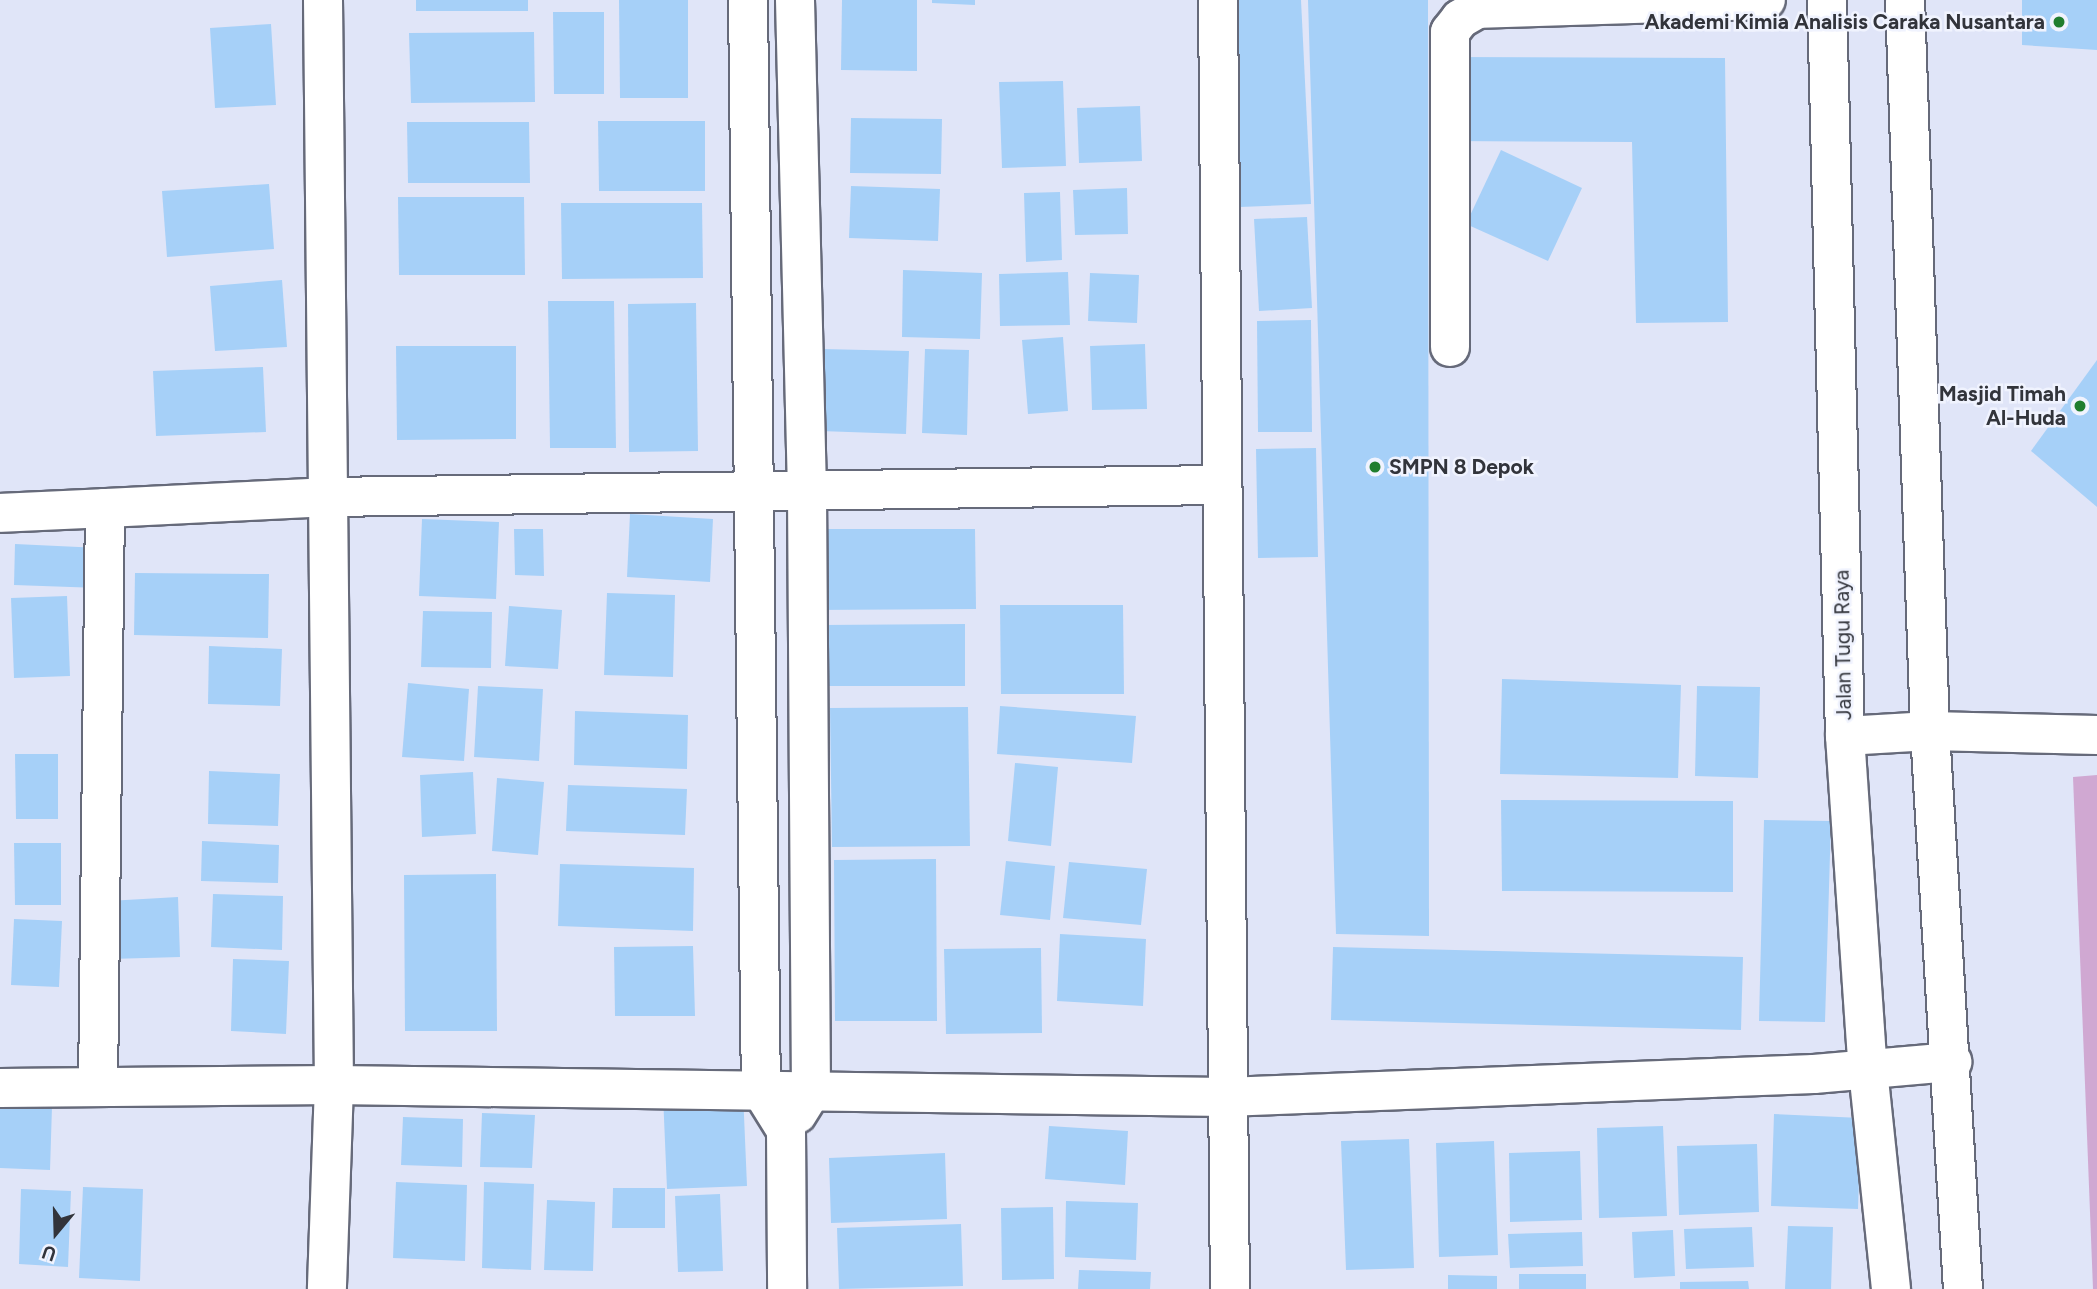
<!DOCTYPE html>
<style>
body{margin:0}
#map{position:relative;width:2097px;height:1289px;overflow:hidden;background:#e0e5f8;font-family:Figtree,sans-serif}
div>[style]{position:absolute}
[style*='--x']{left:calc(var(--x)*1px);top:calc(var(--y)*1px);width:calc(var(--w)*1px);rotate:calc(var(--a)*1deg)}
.green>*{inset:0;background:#d0a8d2}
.building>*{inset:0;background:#a6d0f8}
.roads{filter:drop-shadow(2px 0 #666a7a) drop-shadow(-2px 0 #666a7a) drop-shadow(0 2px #666a7a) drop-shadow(0 -2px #666a7a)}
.minor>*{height:38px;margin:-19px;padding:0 19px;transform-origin:19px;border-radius:19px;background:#fff}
.dots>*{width:19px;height:19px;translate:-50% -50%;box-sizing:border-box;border:4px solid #f0f3fe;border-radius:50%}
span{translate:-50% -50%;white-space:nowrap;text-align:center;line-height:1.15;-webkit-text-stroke:5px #f0f3fe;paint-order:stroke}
.poi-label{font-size:21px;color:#32343b;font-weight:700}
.right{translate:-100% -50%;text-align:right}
.left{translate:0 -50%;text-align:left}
.street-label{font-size:21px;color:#32343b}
.north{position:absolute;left:21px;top:1198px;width:70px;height:70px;-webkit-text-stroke:5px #f0f3fe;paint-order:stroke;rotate:199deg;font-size:19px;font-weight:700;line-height:28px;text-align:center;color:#32343b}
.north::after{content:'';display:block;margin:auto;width:24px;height:32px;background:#32343b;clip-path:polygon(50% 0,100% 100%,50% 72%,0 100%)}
</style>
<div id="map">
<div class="green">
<i style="clip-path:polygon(2097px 775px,2097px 1289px,2093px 1289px,2073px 777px)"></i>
</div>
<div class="building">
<i style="clip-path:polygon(416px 0,528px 0,528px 11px,416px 11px)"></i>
<i style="clip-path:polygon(619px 0,688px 0,688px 98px,620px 98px)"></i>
<i style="clip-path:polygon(842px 0,917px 0,917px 71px,841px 70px)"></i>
<i style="clip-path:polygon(932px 0,975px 0,975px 5px,932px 3px)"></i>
<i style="clip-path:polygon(1230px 0,1301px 0,1311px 204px,1240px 207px)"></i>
<i style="clip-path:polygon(1308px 0,1428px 0,1429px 936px,1336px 934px)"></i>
<i style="clip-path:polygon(2022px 0,2097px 0,2097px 50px,2022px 45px)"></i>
<i style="clip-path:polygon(553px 12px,604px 12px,604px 94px,554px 94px)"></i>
<i style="clip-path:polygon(271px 24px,276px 105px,215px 108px,210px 28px)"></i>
<i style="clip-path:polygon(534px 32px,535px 102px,411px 103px,409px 33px)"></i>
<i style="clip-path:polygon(1450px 57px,1725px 58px,1728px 322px,1636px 323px,1632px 142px,1451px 141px)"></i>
<i style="clip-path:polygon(1063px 81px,1066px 166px,1002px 168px,999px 82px)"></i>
<i style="clip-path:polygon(1140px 106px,1142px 161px,1079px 163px,1077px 108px)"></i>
<i style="clip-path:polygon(851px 118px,942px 119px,941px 174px,850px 173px)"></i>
<i style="clip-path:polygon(598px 121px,705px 121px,705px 191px,599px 191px)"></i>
<i style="clip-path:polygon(407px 122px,529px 122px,530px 183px,408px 183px)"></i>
<i style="clip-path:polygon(1501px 150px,1582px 188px,1548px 261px,1466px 224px)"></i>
<i style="clip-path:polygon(269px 184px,274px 249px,167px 257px,162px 191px)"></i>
<i style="clip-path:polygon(851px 186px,940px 189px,938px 241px,849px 238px)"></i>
<i style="clip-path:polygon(1127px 188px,1128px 234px,1075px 235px,1073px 190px)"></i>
<i style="clip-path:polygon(1060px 192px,1062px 260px,1026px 262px,1024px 193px)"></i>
<i style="clip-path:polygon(398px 197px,524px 197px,525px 275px,399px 275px)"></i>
<i style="clip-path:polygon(561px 203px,702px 203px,703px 278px,562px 279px)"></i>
<i style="clip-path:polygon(1307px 217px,1312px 308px,1259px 311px,1254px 219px)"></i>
<i style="clip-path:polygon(903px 270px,982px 273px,980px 339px,902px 337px)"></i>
<i style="clip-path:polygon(1068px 272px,1070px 325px,1000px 326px,999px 274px)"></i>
<i style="clip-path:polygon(1090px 273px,1139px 275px,1137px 323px,1088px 321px)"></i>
<i style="clip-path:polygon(282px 280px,287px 347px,215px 351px,210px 286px)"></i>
<i style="clip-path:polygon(548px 301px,614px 301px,616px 448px,550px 448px)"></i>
<i style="clip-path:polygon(696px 303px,698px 451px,629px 452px,628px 304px)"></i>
<i style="clip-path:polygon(1311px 320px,1312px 432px,1258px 432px,1257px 321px)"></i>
<i style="clip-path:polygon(1063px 337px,1068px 411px,1028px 414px,1022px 340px)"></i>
<i style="clip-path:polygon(1145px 344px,1147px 409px,1092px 410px,1090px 346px)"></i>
<i style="clip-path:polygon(396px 346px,516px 346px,516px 439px,397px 440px)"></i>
<i style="clip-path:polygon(822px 349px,909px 351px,906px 434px,820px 431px)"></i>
<i style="clip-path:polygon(925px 349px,969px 350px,967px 435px,922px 433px)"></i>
<i style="clip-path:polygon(2097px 360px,2097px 507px,2031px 451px)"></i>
<i style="clip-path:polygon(263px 367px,266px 432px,156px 436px,153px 371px)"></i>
<i style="clip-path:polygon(1316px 448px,1318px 557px,1258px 558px,1256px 449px)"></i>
<i style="clip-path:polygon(630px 514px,713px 519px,710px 582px,627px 577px)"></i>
<i style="clip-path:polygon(422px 519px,499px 522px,496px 599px,419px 596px)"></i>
<i style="clip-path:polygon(514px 529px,543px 529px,544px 576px,515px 575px)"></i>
<i style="clip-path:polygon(812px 529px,975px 529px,976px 609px,812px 610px)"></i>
<i style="clip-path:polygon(15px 544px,100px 548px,99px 588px,14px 585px)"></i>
<i style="clip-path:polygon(135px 573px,269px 574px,268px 638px,134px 635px)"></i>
<i style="clip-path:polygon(607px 593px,675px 595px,673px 677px,604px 675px)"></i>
<i style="clip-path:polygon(67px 596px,70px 676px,14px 678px,11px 598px)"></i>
<i style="clip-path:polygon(1000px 605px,1123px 605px,1124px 694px,1001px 694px)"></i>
<i style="clip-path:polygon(509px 606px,562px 610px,558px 669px,505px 666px)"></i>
<i style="clip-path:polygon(423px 611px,492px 612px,491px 668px,421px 667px)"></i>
<i style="clip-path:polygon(965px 624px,965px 686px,823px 686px,822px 625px)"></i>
<i style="clip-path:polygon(209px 646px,282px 649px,280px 706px,208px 704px)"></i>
<i style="clip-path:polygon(1502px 679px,1681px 685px,1678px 778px,1500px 774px)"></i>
<i style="clip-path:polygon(408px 683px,469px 689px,464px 761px,402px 757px)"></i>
<i style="clip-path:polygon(478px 686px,543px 689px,539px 761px,474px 757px)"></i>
<i style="clip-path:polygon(1697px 686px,1760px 687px,1758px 778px,1695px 776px)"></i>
<i style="clip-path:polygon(1000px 706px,1136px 716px,1132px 763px,997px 754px)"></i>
<i style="clip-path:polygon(968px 707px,970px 846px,832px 847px,830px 708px)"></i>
<i style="clip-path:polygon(575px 711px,688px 715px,687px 769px,574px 765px)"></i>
<i style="clip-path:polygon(15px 754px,58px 754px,58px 819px,16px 819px)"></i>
<i style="clip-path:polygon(1015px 763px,1058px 767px,1051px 846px,1008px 841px)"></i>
<i style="clip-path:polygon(209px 771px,280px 774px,278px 826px,208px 824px)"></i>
<i style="clip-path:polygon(473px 772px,476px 834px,422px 837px,420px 775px)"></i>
<i style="clip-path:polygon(497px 778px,544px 782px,538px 855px,492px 851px)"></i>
<i style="clip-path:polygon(568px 785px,687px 789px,685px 835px,566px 831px)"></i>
<i style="clip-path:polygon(1501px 800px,1733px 801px,1733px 892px,1502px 891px)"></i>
<i style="clip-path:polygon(1764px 820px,1831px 821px,1825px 1022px,1759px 1021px)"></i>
<i style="clip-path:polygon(202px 841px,279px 845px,278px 883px,201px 881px)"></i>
<i style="clip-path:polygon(14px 843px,61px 843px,61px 905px,15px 905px)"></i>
<i style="clip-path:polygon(936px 859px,937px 1021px,835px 1021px,834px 860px)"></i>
<i style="clip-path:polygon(1006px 861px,1055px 866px,1050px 920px,1000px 915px)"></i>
<i style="clip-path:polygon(1069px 862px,1147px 869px,1141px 925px,1063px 918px)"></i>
<i style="clip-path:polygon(560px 864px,694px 868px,693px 931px,558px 926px)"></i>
<i style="clip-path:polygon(496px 874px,497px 1031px,405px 1031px,404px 875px)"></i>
<i style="clip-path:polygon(213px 894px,283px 896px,282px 950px,211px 947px)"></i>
<i style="clip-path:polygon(178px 897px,180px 957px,110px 959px,108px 901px)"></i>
<i style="clip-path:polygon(14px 919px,62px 921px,59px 987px,11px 985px)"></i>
<i style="clip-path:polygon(1060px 934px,1146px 939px,1143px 1006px,1057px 1001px)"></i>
<i style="clip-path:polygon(693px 946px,695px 1016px,615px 1016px,614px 947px)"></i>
<i style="clip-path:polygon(1333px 947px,1743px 957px,1741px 1030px,1331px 1020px)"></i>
<i style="clip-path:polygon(1041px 948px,1042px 1033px,946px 1034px,944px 949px)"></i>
<i style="clip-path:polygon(233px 959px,289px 961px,286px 1034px,231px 1031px)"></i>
<i style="clip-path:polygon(743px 1092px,747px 1186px,667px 1189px,663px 1095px)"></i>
<i style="clip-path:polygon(0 1104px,52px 1106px,50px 1170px,0 1168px)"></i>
<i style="clip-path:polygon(482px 1113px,535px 1115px,532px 1168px,480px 1167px)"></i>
<i style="clip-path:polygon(1774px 1114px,1861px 1118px,1858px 1209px,1771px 1206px)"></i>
<i style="clip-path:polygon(403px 1117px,463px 1119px,462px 1167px,401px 1165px)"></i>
<i style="clip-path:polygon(1049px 1126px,1128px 1131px,1125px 1185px,1045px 1179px)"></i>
<i style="clip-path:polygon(1663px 1126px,1667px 1216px,1599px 1218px,1597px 1128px)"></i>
<i style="clip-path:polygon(1409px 1139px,1414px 1268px,1346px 1270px,1341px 1141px)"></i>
<i style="clip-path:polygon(1494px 1141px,1498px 1255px,1439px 1257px,1436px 1143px)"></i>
<i style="clip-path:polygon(1757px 1144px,1759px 1212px,1679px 1215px,1677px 1146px)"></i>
<i style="clip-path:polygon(1580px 1151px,1582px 1220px,1510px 1222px,1509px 1153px)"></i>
<i style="clip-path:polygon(945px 1153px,947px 1219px,831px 1223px,829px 1158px)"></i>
<i style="clip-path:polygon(396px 1182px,467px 1185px,465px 1261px,393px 1258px)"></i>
<i style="clip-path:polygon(484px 1182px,534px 1184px,531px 1270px,482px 1268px)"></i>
<i style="clip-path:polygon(83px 1187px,143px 1189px,140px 1281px,79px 1278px)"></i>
<i style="clip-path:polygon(613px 1188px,665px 1188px,665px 1228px,612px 1228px)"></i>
<i style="clip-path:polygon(21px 1189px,71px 1191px,68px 1267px,19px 1264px)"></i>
<i style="clip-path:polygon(720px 1194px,723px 1271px,678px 1272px,675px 1196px)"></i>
<i style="clip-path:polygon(547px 1200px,595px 1202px,593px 1271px,544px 1270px)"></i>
<i style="clip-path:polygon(1066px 1201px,1138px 1203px,1136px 1260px,1065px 1257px)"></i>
<i style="clip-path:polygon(1053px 1207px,1054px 1279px,1002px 1280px,1001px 1208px)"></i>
<i style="clip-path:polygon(961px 1224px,963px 1286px,839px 1289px,837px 1228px)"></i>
<i style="clip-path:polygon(1788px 1226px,1833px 1227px,1831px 1289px,1785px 1289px)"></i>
<i style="clip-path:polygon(1752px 1227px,1754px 1267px,1686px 1269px,1684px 1229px)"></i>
<i style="clip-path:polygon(1673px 1230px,1675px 1276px,1634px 1278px,1632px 1232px)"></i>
<i style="clip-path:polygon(1582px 1232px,1583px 1266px,1510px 1268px,1508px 1234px)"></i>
<i style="clip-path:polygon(1079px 1270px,1151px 1272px,1150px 1289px,1078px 1289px)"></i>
<i style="clip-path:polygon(1519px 1274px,1586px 1274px,1586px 1289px,1519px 1289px)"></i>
<i style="clip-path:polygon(1448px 1275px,1497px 1276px,1497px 1289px,1448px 1289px)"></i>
<i style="clip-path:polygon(1748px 1281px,1749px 1289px,1680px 1289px,1680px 1282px)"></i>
</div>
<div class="roads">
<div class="minor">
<i style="--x:323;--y:0;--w:1085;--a:89.42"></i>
<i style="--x:334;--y:1085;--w:204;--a:92"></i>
<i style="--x:748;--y:0;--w:1090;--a:89.32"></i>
<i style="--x:761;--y:1090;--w:47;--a:58"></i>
<i style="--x:786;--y:1130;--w:159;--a:89.6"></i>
<i style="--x:795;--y:0;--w:493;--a:88.6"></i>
<i style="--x:807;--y:493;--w:599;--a:89.62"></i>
<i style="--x:811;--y:1092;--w:26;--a:122"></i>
<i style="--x:1218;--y:0;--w:1289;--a:89.47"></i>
<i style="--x:1827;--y:0;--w:736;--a:88.6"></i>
<i style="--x:1845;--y:736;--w:335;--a:86.1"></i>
<i style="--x:1868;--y:1070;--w:220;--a:84"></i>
<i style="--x:1905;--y:0;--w:731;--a:88.04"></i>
<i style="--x:1930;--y:731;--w:559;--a:86.62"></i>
<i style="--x:1450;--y:347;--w:315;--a:-90"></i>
<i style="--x:1450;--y:32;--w:16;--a:-52"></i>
<i style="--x:1460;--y:19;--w:20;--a:-30"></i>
<i style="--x:1477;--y:9;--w:289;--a:-1.8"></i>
<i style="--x:0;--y:513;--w:105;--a:-2.7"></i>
<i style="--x:1845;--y:736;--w:85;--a:-3.4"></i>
<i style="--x:1930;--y:731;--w:167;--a:1.4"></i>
<i style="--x:98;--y:1086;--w:578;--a:-89.31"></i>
<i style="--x:105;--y:508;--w:221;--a:-2.8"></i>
<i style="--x:326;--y:497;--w:894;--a:-0.77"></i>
<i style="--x:0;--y:1088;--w:334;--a:-0.5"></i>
<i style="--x:334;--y:1085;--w:892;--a:0.77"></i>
<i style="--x:1226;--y:1097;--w:588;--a:-2.24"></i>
<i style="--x:1814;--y:1074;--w:139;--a:-5"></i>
</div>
</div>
<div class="dots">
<i style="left:2059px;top:22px;background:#207e2f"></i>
<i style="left:2080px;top:406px;background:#207e2f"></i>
<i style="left:1375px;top:467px;background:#207e2f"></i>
</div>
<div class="poi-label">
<span class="right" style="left:2045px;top:22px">Akademi Kimia Analisis Caraka Nusantara</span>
<span class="right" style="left:2066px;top:406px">Masjid Timah<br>Al-Huda</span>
<span class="left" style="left:1389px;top:467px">SMPN 8 Depok</span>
</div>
<div class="street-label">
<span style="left:1843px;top:645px;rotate:-91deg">Jalan Tugu Raya</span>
</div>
<div class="north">U</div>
</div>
